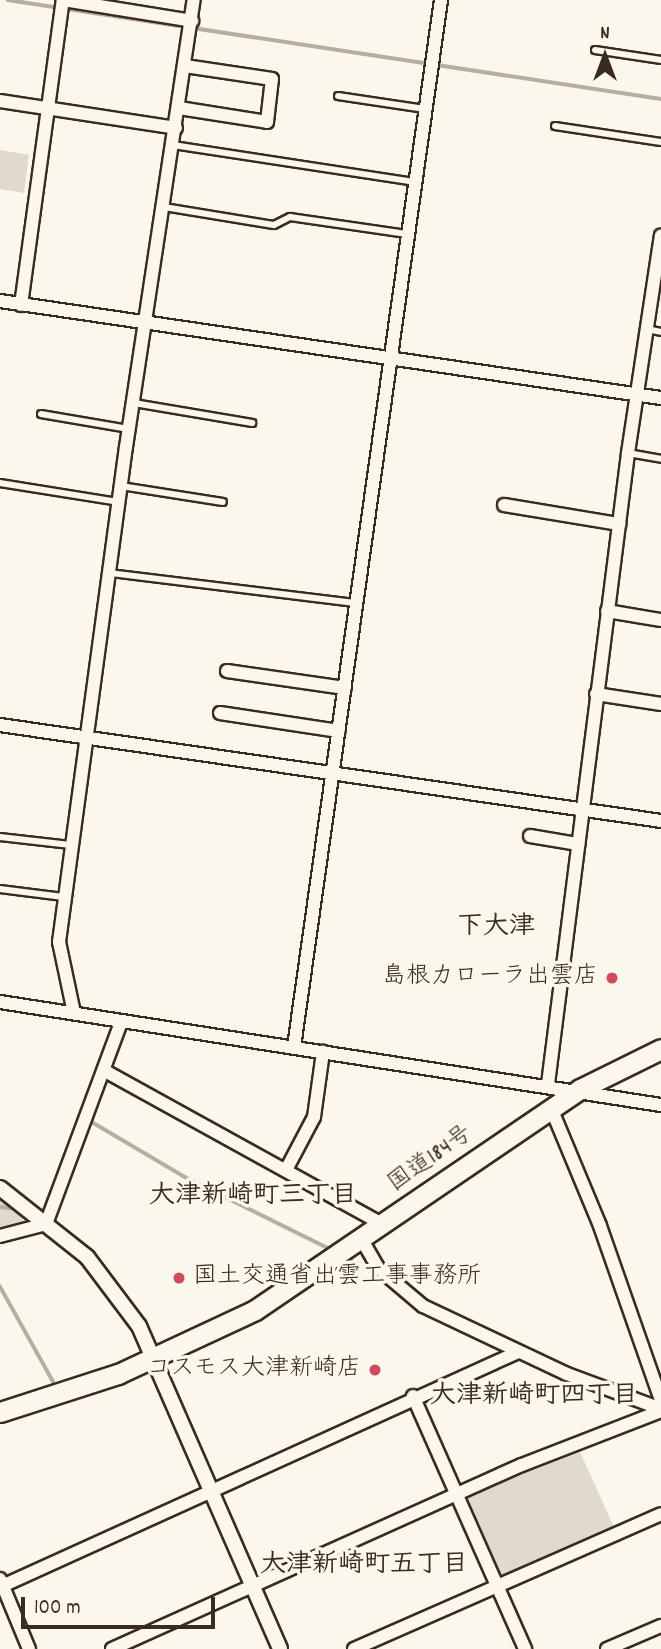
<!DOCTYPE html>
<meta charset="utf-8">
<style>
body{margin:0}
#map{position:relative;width:661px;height:1649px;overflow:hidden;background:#fbf7ec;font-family:Dekko,"Klee One",sans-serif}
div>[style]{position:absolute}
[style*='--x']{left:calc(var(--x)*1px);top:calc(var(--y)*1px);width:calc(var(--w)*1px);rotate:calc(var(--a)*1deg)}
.green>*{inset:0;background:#dfd9ce}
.stream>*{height:3.5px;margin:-1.75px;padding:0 1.75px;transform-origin:1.75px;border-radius:1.75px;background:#b6aea2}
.roads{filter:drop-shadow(2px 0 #3b2a1e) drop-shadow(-2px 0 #3b2a1e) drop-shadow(0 2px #3b2a1e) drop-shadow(0 -2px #3b2a1e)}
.service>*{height:6px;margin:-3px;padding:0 3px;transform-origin:3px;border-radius:3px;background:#fbf7ec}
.minor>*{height:12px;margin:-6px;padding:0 6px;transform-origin:6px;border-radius:6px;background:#fbf7ec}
.tertiary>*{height:14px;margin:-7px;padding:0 7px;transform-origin:7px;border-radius:7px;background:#fbf7ec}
.trunk>*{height:19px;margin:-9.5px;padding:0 9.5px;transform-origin:9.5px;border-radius:9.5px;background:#fbf7ec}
.dots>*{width:19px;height:19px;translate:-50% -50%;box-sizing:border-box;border:4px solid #fbf7ec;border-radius:50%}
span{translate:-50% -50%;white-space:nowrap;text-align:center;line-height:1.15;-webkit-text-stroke:7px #fbf7ec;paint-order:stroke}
.poi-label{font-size:24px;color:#3b2a1e}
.right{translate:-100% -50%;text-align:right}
.left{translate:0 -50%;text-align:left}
.street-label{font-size:24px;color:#3b2a1e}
.neighbourhood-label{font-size:26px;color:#3b2a1e;font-weight:700}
.north{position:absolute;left:570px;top:21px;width:70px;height:70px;-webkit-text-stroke:5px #fbf7ec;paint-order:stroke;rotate:0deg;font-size:19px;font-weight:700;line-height:28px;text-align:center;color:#3b2a1e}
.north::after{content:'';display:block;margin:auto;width:24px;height:32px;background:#3b2a1e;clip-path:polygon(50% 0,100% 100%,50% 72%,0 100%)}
.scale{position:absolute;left:21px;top:1597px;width:194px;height:32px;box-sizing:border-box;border:4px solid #3b2a1e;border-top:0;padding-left:9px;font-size:21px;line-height:24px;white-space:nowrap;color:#3b2a1e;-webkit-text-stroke:5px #fbf7ec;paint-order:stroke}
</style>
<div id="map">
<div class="green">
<i style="clip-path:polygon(0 150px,29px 155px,24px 193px,0 189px)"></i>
<i style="clip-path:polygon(0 1198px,23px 1219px,21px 1225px,0 1230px)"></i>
<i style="clip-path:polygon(580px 1452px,614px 1527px,502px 1577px,467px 1496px)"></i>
</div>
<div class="stream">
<i style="--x:8;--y:0;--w:660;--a:8.62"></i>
<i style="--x:87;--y:1119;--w:114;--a:30.6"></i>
<i style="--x:185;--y:1177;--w:162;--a:26.4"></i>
<i style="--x:0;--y:1207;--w:17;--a:7"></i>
<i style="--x:39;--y:1212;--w:4;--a:14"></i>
<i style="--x:43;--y:1213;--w:30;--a:-69"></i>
<i style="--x:346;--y:1258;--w:34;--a:28"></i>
<i style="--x:0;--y:1286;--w:109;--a:60.8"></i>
</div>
<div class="roads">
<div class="service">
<i style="--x:595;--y:50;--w:67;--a:8.6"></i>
<i style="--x:338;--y:96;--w:88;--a:8.5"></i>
<i style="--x:555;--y:126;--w:107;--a:8.6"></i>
<i style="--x:173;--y:145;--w:244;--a:8.7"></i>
<i style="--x:164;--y:207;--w:111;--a:9.3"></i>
<i style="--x:274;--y:225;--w:18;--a:-27"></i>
<i style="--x:290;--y:217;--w:118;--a:8.3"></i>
<i style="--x:647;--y:329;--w:14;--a:12"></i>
<i style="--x:134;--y:403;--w:120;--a:9.6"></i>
<i style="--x:41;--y:414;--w:89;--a:9.7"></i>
<i style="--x:628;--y:453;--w:34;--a:10"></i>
<i style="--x:0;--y:483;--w:121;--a:9.1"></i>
<i style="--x:121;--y:486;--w:103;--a:8.9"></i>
<i style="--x:110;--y:573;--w:248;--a:7"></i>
<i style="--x:0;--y:837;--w:71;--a:6.4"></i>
<i style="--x:0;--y:889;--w:64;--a:7.1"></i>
</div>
<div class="minor">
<i style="--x:63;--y:0;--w:131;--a:9.2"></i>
<i style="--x:0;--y:101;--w:178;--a:8.7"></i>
<i style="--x:179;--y:108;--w:89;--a:9"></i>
<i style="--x:267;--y:122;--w:43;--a:-83.4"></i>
<i style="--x:272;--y:79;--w:88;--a:-171.5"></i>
<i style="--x:0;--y:301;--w:668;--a:8.35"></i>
<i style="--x:21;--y:305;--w:308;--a:-82.2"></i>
<i style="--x:504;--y:505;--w:117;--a:9.4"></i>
<i style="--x:607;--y:611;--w:55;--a:9.5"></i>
<i style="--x:227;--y:671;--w:119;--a:8.2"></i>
<i style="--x:596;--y:694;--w:66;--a:8.7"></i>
<i style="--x:220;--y:713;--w:120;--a:8.6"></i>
<i style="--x:0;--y:725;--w:668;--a:8.26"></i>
<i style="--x:530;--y:836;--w:49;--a:9.5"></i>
<i style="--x:0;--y:1002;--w:669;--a:8.86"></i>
<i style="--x:74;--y:1013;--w:73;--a:-101.9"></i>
<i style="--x:59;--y:942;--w:500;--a:-82.3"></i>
<i style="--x:126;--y:447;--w:452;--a:-81.4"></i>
<i style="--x:294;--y:1047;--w:1057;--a:-82.01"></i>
<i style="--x:105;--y:1071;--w:316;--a:28.9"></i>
<i style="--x:548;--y:1084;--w:636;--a:-82.77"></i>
<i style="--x:628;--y:453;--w:220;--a:-81.4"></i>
<i style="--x:551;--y:1108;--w:128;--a:67.4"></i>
<i style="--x:600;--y:1226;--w:184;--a:70.7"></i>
<i style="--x:286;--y:1170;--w:60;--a:-62.2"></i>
<i style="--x:314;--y:1117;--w:66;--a:-82.1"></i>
<i style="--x:0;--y:1236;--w:48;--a:-14.6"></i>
<i style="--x:46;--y:1224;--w:215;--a:-69.6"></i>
<i style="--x:362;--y:1240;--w:32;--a:60"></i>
<i style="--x:378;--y:1268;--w:59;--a:40.2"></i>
<i style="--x:423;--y:1306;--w:159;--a:25.3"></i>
<i style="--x:567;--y:1374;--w:100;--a:20.4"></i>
<i style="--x:413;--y:1396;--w:277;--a:66.1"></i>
<i style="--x:0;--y:1579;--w:76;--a:67.5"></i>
<i style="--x:0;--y:1587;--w:569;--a:-24.4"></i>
<i style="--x:112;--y:1649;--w:449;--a:-24.2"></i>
<i style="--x:522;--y:1465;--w:149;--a:-21.2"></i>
<i style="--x:354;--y:1649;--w:335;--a:-23.7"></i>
<i style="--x:607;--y:1649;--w:59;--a:-23.1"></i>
</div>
<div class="tertiary">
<i style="--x:0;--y:1188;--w:111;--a:38.4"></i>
<i style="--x:87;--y:1257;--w:86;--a:53"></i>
<i style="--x:139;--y:1326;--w:352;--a:66.4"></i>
</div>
<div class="trunk">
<i style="--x:0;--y:1412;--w:124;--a:-17.9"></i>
<i style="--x:118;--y:1374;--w:151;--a:-25"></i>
<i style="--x:255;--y:1310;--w:393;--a:-34.2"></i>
<i style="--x:580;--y:1089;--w:90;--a:-26.3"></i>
</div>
</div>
<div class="dots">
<i style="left:612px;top:978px;background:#d1495b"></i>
<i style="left:179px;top:1278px;background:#d1495b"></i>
<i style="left:375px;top:1370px;background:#d1495b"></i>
</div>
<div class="poi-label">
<span class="right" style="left:598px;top:978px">島根カローラ出雲店</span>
<span class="left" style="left:193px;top:1278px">国土交通省出雲工事事務所</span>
<span class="right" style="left:361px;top:1370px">コスモス大津新崎店</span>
</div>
<div class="street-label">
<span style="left:431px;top:1160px;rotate:-35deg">国道184号</span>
</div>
<div class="neighbourhood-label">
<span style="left:496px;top:928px">下大津</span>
<span style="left:253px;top:1197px">大津新崎町三丁目</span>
<span style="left:534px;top:1397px">大津新崎町四丁目</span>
<span style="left:364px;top:1566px">大津新崎町五丁目</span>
</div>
<div class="north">N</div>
<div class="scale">100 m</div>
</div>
